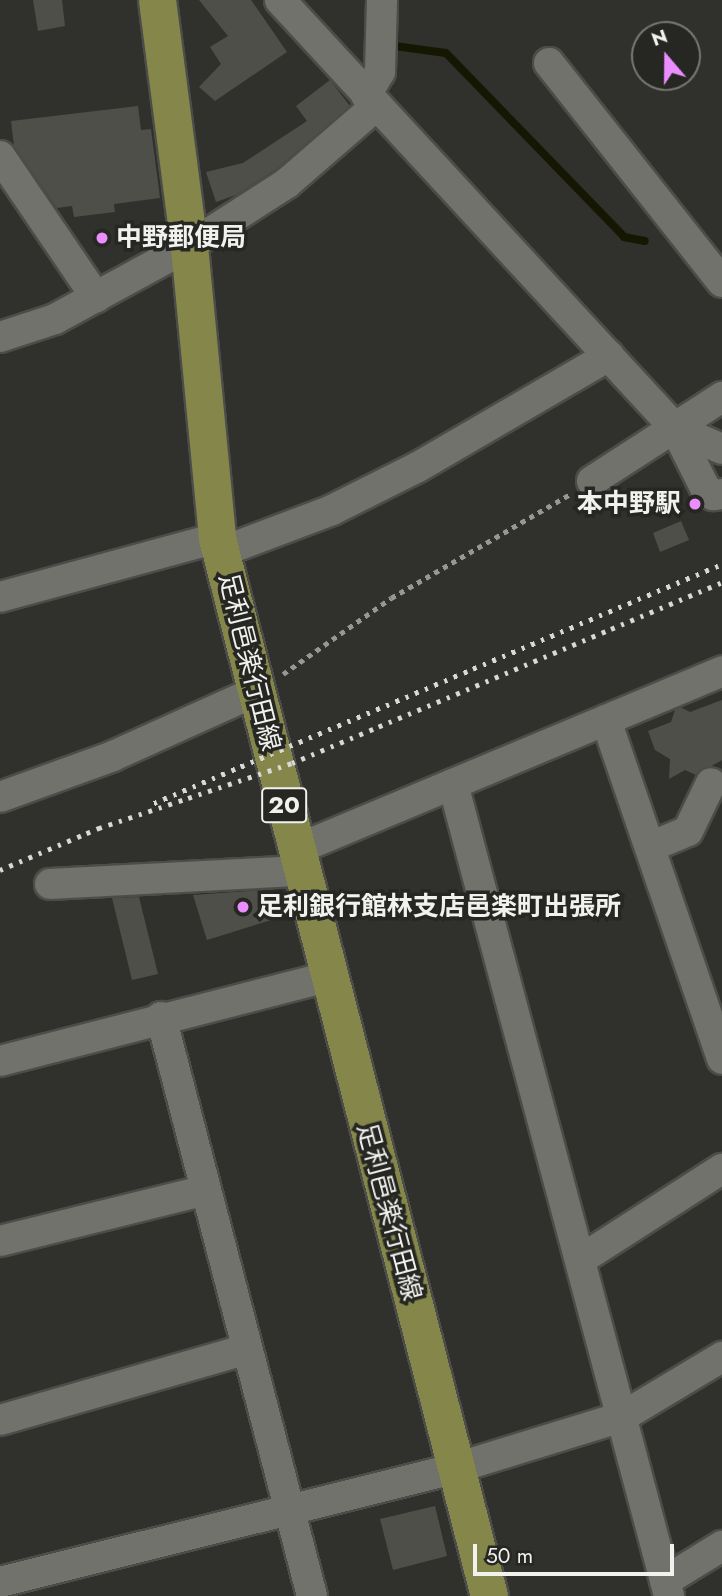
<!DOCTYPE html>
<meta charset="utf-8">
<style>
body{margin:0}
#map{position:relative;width:722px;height:1596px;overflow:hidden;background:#30312c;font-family:Jost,"Noto Sans JP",sans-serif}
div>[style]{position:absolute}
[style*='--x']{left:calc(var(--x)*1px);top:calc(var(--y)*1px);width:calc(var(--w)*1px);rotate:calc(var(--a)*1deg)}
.stream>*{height:8px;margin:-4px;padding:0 4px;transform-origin:4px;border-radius:4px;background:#161703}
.building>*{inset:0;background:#4f4f4a}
.path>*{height:4.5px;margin-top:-2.25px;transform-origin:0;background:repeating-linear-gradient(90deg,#979894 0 5px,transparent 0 10px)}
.roads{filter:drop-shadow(2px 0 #4c4d49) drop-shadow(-2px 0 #4c4d49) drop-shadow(0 2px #4c4d49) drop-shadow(0 -2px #4c4d49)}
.minor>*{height:30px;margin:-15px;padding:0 15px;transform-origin:15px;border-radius:15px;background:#72726d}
.major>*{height:37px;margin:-18.5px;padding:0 18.5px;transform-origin:18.5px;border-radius:18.5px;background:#85874a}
.rail>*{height:5px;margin-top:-2.5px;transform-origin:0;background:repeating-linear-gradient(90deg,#d9dad7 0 3.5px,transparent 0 10.5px)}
.dots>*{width:19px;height:19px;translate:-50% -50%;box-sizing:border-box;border:4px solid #262722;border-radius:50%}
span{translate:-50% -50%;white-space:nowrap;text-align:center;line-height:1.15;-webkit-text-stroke:7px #262722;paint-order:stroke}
.shield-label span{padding:2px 5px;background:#262722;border:2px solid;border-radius:5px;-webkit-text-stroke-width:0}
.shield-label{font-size:24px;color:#f1f2ef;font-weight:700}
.poi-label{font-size:26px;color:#f1f2ef;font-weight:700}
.left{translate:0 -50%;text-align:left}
.right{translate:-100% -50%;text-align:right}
.street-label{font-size:26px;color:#f1f2ef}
.north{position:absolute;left:631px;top:21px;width:70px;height:70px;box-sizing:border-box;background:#262722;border:2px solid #777874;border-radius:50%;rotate:340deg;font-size:19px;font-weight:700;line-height:28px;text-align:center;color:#f1f2ef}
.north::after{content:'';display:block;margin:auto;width:24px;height:32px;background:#ea8dfd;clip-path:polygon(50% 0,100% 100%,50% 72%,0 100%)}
.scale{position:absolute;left:473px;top:1544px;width:201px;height:32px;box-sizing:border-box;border:4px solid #f1f2ef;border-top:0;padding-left:9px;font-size:21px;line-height:24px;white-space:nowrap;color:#f1f2ef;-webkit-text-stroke:5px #262722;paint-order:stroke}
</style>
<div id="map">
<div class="stream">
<i style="--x:395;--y:46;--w:51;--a:7.8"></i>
<i style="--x:446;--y:53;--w:256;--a:45.9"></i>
<i style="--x:624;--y:237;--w:21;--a:11"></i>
</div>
<div class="building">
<i style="clip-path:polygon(33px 0,62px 0,65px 26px,38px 31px)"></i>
<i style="clip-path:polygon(199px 0,251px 0,287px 52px,215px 101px,199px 87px,221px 64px,210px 47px,228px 36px)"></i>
<i style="clip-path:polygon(330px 80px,350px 106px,276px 169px,236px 195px,216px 202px,206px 172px,243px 163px,307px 121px,296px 106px)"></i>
<i style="clip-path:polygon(138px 106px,141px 130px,151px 129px,160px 198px,114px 204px,115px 212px,74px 217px,72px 206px,57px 208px,14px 146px,11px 121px)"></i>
<i style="clip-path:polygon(681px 521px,689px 540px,660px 552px,653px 533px)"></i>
<i style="clip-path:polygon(722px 700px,722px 760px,696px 775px,685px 770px,669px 779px,670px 759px,655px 750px,648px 731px,671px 722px,675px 710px,680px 707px,690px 712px)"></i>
<i style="clip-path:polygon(262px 890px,271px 920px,207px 940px,193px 895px)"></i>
<i style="clip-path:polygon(139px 897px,158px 974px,132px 980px,112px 898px)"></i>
<i style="clip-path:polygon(435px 1506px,447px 1556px,393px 1570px,380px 1519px)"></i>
</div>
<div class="path">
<i style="--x:283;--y:674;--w:132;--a:-35.1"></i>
<i style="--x:391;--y:598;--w:206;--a:-30.1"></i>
</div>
<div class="roads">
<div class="minor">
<i style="--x:280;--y:0;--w:582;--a:47.3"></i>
<i style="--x:675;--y:428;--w:67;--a:63.4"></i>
<i style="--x:705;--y:488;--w:11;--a:41"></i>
<i style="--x:713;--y:495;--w:9;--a:-6"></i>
<i style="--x:549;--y:63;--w:279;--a:51.7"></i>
<i style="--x:366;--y:95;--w:27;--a:-59"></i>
<i style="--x:380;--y:72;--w:72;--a:-88.4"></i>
<i style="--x:0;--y:156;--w:171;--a:55.8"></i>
<i style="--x:0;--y:337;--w:58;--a:-18.1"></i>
<i style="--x:55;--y:319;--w:153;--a:-28.6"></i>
<i style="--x:189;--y:246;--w:117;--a:-32.7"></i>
<i style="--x:287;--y:183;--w:119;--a:-40.9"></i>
<i style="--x:675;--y:428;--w:51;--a:24.1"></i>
<i style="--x:592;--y:481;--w:155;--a:-32.9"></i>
<i style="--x:221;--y:552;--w:119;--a:-20.7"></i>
<i style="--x:332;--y:510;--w:96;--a:-26.6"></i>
<i style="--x:418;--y:467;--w:221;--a:-30.2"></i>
<i style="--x:0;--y:597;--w:225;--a:-15.2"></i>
<i style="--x:606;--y:720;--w:358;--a:71.1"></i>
<i style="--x:453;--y:784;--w:840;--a:75.1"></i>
<i style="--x:0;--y:797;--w:120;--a:-19.9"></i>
<i style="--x:113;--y:756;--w:156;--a:-24.3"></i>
<i style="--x:650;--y:847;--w:41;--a:-22.8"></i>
<i style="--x:688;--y:831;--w:53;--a:-64.4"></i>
<i style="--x:295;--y:850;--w:463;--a:-22.7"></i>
<i style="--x:50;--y:884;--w:250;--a:-3"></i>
<i style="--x:161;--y:1017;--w:598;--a:75.38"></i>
<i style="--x:0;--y:1061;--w:339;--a:-14.4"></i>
<i style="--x:0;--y:1241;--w:212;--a:-13.9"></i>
<i style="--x:580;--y:1260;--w:169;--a:-32.7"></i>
<i style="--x:0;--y:1420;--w:257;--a:-16"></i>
<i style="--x:665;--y:1581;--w:67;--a:-31.6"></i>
<i style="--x:0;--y:1582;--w:470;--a:-14"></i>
<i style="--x:456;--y:1468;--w:174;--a:-17.1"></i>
<i style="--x:622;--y:1417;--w:117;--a:-31"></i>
</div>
<div class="major">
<i style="--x:157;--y:0;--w:248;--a:82.6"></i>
<i style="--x:189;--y:246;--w:293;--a:84.5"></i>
<i style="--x:217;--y:538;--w:1092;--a:75.58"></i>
</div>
</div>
<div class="rail">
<i style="--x:154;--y:803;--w:616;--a:-22.82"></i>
<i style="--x:0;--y:870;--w:108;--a:-23"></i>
<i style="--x:99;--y:828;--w:204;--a:-18.6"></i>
<i style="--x:292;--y:763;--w:467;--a:-22.8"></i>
</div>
<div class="dots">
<i style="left:102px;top:238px;background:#ea8dfd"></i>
<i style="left:695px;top:504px;background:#ea8dfd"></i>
<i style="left:243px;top:907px;background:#ea8dfd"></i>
</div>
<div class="shield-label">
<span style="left:284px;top:805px">20</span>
</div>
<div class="poi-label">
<span class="left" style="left:116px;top:238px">中野郵便局</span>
<span class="right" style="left:681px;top:504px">本中野駅</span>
<span class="left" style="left:257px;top:907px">足利銀行館林支店邑楽町出張所</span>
</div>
<div class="street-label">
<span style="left:249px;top:662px;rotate:76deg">足利邑楽行田線</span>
<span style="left:389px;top:1212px;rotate:75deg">足利邑楽行田線</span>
</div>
<div class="north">N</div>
<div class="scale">50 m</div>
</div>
